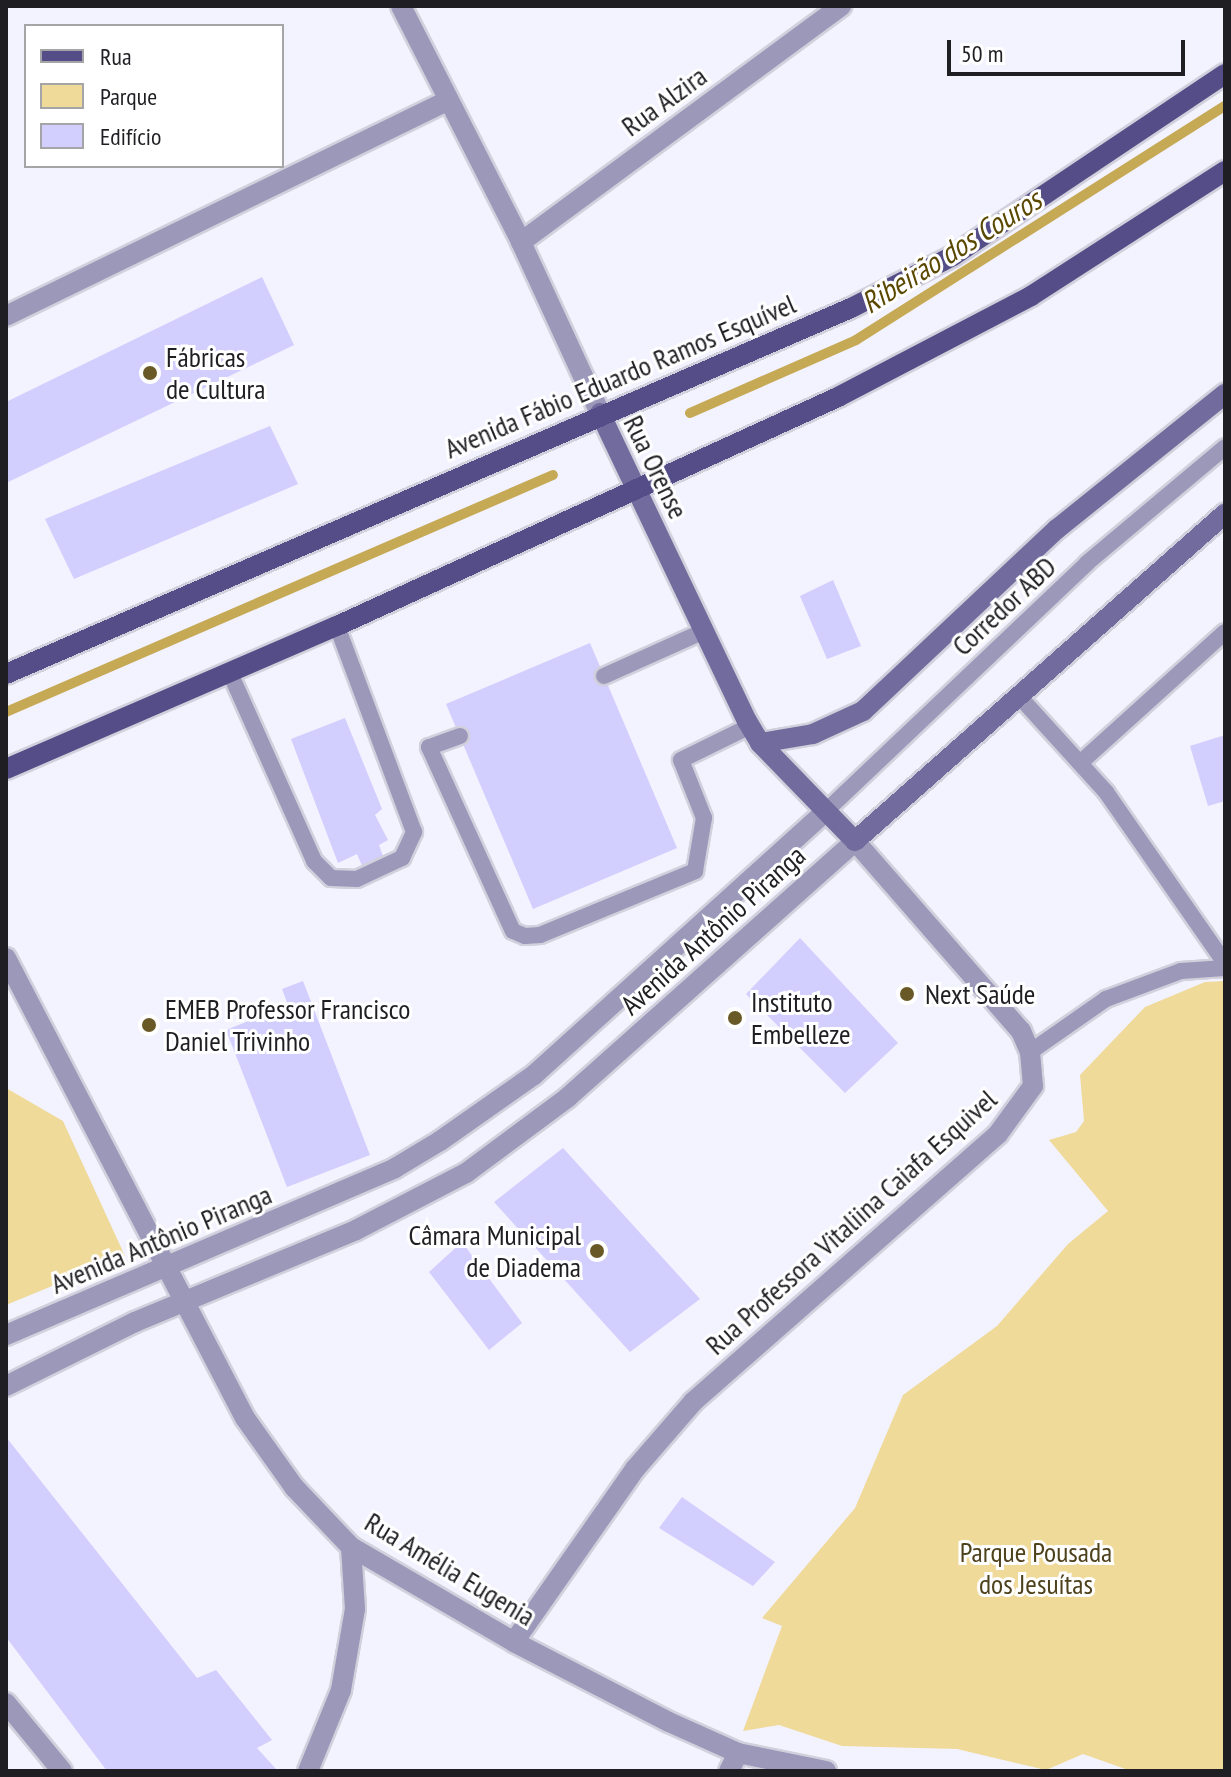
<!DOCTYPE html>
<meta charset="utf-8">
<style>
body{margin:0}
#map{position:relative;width:1231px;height:1777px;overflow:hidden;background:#f3f2ff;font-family:"PT Sans Narrow",sans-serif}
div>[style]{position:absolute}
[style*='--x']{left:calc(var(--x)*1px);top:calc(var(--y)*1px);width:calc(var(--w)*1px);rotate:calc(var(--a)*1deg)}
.green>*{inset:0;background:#efda9a}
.stream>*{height:10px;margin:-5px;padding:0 5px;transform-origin:5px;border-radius:5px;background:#c5a954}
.building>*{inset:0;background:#d2cefe}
.roads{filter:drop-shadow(2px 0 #d1d0dc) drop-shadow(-2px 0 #d1d0dc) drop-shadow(0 2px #d1d0dc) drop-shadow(0 -2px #d1d0dc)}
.service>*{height:16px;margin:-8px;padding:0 8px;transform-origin:8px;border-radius:8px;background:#9b98ba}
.minor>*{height:20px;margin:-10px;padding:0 10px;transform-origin:10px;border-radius:10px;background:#9b98ba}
.secondary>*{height:20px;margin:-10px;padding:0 10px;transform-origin:10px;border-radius:10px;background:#716c9d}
.primary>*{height:20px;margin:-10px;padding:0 10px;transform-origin:10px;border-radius:10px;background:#544d87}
.dots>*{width:22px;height:22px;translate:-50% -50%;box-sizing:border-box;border:4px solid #fff;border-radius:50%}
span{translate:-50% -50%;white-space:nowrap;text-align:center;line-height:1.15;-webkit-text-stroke:6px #fff;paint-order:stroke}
.street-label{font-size:28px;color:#1f1e23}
.poi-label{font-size:28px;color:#1f1e23}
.left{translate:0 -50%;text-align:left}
.right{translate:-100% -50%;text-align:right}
.park-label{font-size:28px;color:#4e421d}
.water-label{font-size:30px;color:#5b4800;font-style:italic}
.frame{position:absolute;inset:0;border:8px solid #1f1e23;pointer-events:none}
.legend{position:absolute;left:24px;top:24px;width:260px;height:144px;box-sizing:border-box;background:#fff;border:2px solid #a5a5a7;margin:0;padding:10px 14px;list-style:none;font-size:24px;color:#1f1e23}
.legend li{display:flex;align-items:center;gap:16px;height:40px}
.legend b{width:40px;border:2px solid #a5a5a7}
.scale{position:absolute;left:947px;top:40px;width:238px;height:36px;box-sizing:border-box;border:4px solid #1f1e23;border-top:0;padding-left:10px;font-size:24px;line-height:28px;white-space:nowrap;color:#1f1e23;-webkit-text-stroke:6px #fff;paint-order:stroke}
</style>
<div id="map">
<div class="green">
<i style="clip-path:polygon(1225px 981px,1225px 1771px,1131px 1771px,1083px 1754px,1046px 1770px,957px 1749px,842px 1746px,779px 1725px,743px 1731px,782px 1626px,762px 1618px,855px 1508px,903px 1395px,997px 1326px,1068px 1244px,1108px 1211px,1049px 1140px,1076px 1132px,1084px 1121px,1080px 1075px,1145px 1007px,1205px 982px)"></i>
<i style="clip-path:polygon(6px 1088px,63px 1121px,125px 1256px,6px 1305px)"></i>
</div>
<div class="stream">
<i style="--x:690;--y:413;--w:181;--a:-23.7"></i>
<i style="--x:856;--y:340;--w:437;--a:-32.4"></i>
<i style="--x:6;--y:712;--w:596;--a:-23.43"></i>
</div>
<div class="building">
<i style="clip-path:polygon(262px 277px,294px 345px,6px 483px,6px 402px)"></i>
<i style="clip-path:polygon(270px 426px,298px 484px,74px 579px,45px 519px)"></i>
<i style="clip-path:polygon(833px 580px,861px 646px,827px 659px,800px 596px)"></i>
<i style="clip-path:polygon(590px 643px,677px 848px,533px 909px,446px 704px)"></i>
<i style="clip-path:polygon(345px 718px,382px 809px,375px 815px,388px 840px,379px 845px,385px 862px,363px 868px,357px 854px,338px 863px,291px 739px)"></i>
<i style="clip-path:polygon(1225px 735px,1225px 801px,1208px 806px,1190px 746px)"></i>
<i style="clip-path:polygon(800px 938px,898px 1043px,845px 1093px,746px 994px)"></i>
<i style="clip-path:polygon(303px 981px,370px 1155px,287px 1187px,226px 1030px,288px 1005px,282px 989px)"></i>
<i style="clip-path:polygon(563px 1148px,700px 1299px,630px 1352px,494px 1202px)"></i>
<i style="clip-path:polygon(462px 1242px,522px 1323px,489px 1350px,429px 1272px)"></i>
<i style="clip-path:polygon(6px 1437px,197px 1678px,216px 1670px,272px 1740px,257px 1748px,276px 1769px,107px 1771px,6px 1637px)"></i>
<i style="clip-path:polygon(682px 1497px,775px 1562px,753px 1586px,659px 1528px)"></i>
</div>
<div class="roads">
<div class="service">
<i style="--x:230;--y:673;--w:206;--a:65.9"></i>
<i style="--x:314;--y:861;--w:24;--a:45"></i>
<i style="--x:331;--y:878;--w:26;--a:2"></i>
<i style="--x:357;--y:879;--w:50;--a:-25"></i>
<i style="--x:402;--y:858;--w:29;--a:-65"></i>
<i style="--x:414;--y:832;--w:220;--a:-110.5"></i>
<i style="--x:604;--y:676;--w:110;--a:-24.2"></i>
<i style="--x:1018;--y:695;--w:131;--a:47.8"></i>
<i style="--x:1106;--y:792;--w:208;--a:55.2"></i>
<i style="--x:460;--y:736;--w:33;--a:160"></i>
<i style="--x:429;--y:747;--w:202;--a:65.5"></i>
<i style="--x:513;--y:931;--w:13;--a:23"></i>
<i style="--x:525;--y:936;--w:15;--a:-4"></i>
<i style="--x:540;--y:935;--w:168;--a:-22.4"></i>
<i style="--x:695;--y:871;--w:54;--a:-80.4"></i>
<i style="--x:704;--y:818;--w:62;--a:-111.6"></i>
<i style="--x:681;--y:760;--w:77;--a:-26.2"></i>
<i style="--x:1080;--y:763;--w:195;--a:-42.1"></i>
<i style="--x:826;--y:811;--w:360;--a:-43.5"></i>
<i style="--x:1087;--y:563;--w:180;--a:-40"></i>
<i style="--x:1030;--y:1052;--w:93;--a:-34.9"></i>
<i style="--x:1106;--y:999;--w:80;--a:-20.5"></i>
<i style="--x:1181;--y:971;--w:44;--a:-3.9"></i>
</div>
<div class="minor">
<i style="--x:401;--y:6;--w:265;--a:63"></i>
<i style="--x:521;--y:242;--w:188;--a:65.2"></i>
<i style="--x:521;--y:242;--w:398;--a:-36.4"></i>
<i style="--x:6;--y:316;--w:492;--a:-26"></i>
<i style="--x:6;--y:958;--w:518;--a:62.55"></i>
<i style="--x:245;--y:1418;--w:85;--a:54.6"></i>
<i style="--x:294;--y:1487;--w:83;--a:46.5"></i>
<i style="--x:351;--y:1547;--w:189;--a:30.2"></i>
<i style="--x:514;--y:1642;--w:174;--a:27.3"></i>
<i style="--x:669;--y:1722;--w:76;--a:24.2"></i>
<i style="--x:738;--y:1753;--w:90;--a:11.6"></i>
<i style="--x:6;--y:1335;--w:423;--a:-23.2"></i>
<i style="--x:395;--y:1168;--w:52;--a:-31"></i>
<i style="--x:440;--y:1141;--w:115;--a:-35.1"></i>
<i style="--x:534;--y:1075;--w:394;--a:-42.1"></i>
<i style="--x:6;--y:1386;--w:144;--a:-26.4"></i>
<i style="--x:135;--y:1322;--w:239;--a:-22.6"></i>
<i style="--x:356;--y:1230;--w:124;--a:-27.4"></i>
<i style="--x:466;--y:1173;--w:126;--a:-36.6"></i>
<i style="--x:567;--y:1098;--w:386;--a:-41.7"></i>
<i style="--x:855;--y:841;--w:252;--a:48.9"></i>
<i style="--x:1021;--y:1031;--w:23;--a:67"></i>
<i style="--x:1030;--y:1052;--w:34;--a:85"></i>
<i style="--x:1033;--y:1086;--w:59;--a:126.1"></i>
<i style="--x:998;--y:1134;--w:406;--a:138.7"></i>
<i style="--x:693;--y:1402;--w:89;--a:130.9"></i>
<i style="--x:635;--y:1469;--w:211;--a:125"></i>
<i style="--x:6;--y:1703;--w:88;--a:50.5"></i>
<i style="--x:308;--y:1771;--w:87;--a:-67.8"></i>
<i style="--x:341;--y:1690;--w:82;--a:-80.2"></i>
<i style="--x:355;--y:1609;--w:62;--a:-93.7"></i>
<i style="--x:729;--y:1771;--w:20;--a:-63"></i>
</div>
<div class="secondary">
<i style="--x:600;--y:413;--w:341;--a:64.5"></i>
<i style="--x:747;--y:721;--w:26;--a:59"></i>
<i style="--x:760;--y:743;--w:136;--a:45.9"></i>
<i style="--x:855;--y:841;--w:494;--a:-41.5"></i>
<i style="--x:760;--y:743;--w:54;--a:-9.6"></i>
<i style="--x:813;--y:734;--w:55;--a:-24.7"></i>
<i style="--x:863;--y:711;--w:266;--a:-43.2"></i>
<i style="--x:1057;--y:529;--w:216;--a:-38.8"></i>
</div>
<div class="primary">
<i style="--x:6;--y:674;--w:921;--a:-23.42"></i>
<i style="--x:851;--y:308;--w:114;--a:-27"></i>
<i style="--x:953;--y:256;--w:327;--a:-33.8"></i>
<i style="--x:6;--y:769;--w:361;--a:-23.4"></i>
<i style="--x:337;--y:626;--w:551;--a:-24.56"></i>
<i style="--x:838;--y:397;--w:218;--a:-27.6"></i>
<i style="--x:1031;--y:296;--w:231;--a:-32.8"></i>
</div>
</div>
<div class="dots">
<i style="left:150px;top:373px;background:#695927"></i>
<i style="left:907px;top:994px;background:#695927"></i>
<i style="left:735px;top:1018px;background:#695927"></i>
<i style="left:149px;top:1025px;background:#695927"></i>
<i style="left:597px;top:1251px;background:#695927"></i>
</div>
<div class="street-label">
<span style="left:664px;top:101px;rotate:-36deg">Rua Alzira</span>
<span style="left:620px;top:376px;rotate:-23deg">Avenida Fábio Eduardo Ramos Esquível</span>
<span style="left:656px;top:467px;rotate:64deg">Rua Orense</span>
<span style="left:1004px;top:606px;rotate:-43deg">Corredor ABD</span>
<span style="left:713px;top:930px;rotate:-42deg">Avenida Antônio Piranga</span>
<span style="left:851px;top:1222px;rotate:-42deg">Rua Professora Vitaliina Caiafa Esquivel</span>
<span style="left:161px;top:1239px;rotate:-23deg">Avenida Antônio Piranga</span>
<span style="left:450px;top:1569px;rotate:31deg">Rua Amélia Eugenia</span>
</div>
<div class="poi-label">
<span class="left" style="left:166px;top:373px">Fábricas<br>de Cultura</span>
<span class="left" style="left:925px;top:994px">Next Saúde</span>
<span class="left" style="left:751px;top:1018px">Instituto<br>Embelleze</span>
<span class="left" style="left:165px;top:1025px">EMEB Professor Francisco<br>Daniel Trivinho</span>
<span class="right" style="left:581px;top:1251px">Câmara Municipal<br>de Diadema</span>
</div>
<div class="park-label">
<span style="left:1036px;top:1568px">Parque Pousada<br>dos Jesuítas</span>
</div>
<div class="water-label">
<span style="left:951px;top:251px;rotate:-32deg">Ribeirão dos Couros</span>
</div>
<div class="frame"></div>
<ul class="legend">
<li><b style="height:10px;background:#544d87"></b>Rua</li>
<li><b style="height:22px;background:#efda9a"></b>Parque</li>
<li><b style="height:22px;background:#d2cefe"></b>Edifício</li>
</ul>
<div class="scale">50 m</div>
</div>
